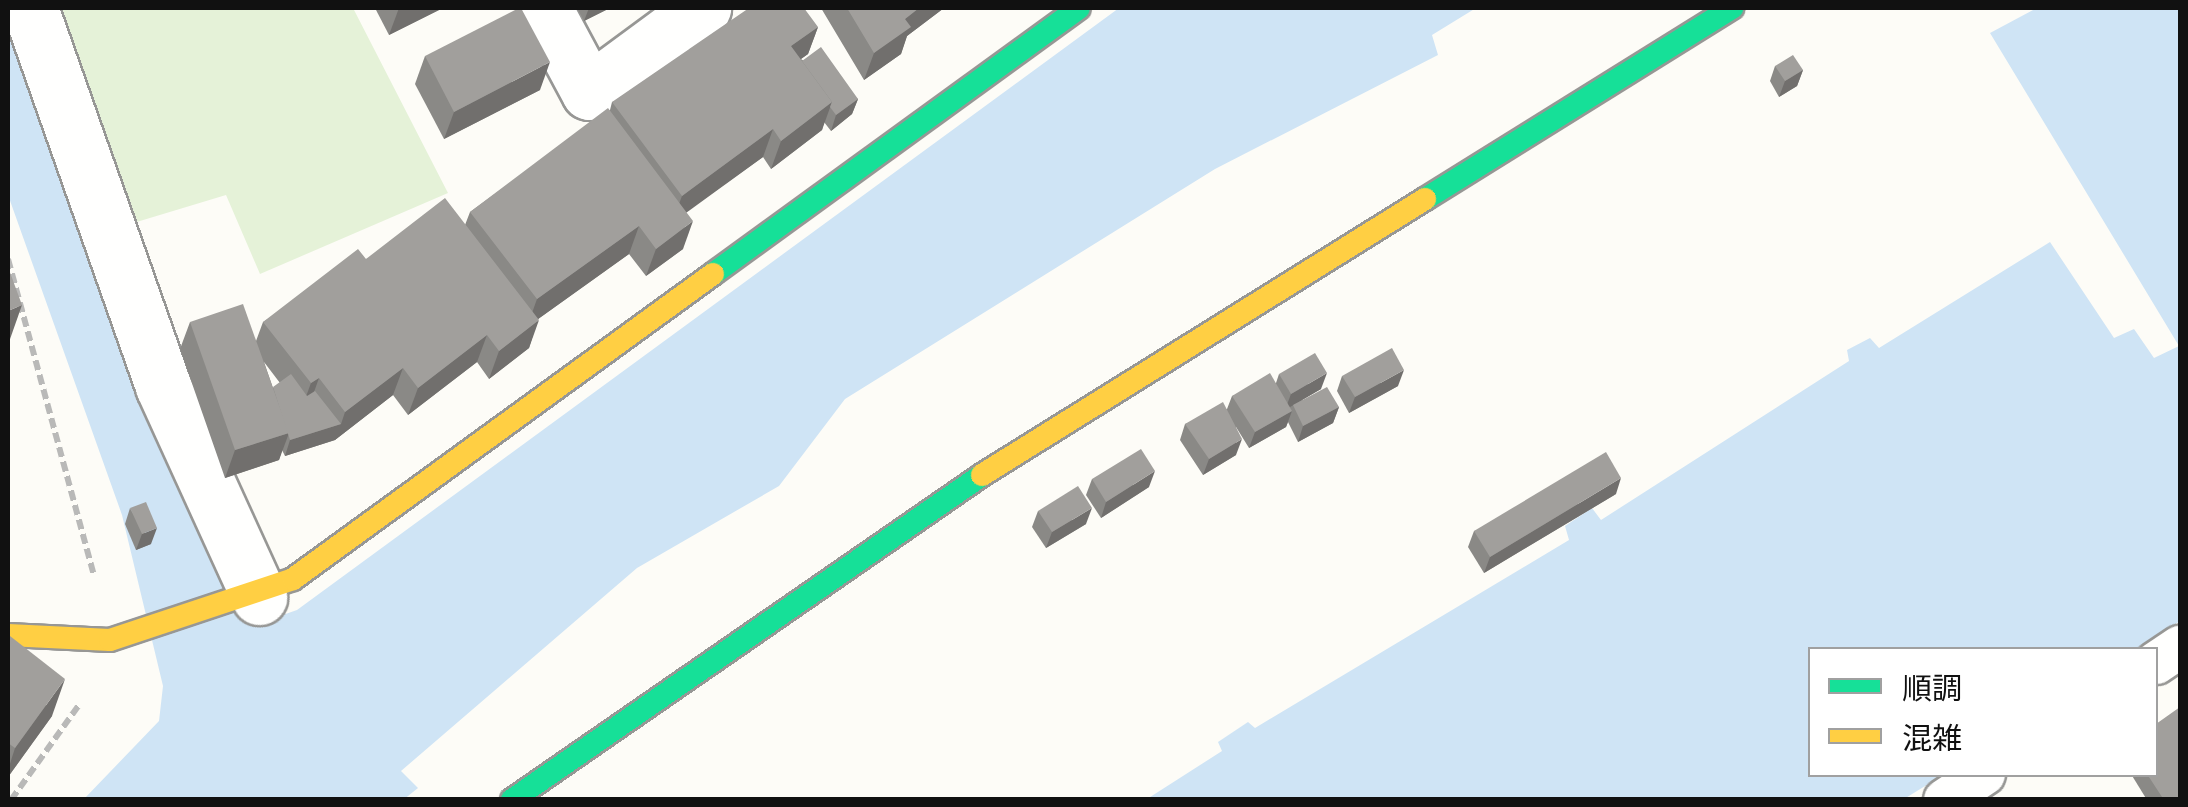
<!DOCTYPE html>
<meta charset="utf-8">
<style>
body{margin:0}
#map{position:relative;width:2188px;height:807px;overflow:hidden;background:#fdfcf7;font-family:"IBM Plex Serif","Noto Sans JP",serif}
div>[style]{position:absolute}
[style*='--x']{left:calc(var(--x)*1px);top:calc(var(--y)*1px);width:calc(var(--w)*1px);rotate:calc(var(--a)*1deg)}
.green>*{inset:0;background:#e5f2d8}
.water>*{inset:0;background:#cfe4f5}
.path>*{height:6px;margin-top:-3px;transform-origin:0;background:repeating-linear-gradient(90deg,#b9b9b8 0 10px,transparent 0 15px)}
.roads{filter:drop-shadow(2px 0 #979795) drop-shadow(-2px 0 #979795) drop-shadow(0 2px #979795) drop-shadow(0 -2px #979795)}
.lane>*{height:42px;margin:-21px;padding:0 21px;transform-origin:21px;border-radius:21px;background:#fffffe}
.street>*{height:55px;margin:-27.5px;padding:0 27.5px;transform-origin:27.5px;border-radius:27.5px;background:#fffffe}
.fast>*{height:22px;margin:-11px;padding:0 11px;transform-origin:11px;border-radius:11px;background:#16e098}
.slow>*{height:22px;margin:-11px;padding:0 11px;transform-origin:11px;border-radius:11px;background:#ffcf43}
.wall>*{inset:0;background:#8a8986}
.shaded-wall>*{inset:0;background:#716f6d}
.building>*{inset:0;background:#a19f9c}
span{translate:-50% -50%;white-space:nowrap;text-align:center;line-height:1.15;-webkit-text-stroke:10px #fff;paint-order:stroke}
.frame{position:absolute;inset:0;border:10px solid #111;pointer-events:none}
.legend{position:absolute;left:1808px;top:647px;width:350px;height:130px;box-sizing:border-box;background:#fff;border:2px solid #a0a0a0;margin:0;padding:12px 18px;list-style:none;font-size:30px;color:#111}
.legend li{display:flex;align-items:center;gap:20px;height:50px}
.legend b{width:50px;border:2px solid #a0a0a0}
</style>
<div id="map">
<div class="green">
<i style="clip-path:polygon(50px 8px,353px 8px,448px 193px,260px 274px,226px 195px,130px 224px)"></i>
</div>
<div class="water">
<i style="clip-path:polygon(8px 8px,219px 568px,251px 626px,297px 610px,1119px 8px,1476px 8px,1432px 35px,1438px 55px,1215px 169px,845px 399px,779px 486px,637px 568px,401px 771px,418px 788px,403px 800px,84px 799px,159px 721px,163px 686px,122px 515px,8px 195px)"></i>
<i style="clip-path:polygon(2037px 8px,2180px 8px,2180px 621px,2136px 649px,1810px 650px,1810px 774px,1943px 775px,1904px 799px,1147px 799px,1222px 751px,1218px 742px,1248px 722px,1255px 728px,1569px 540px,1565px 526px,1592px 508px,1601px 520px,1849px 361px,1847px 350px,1870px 338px,1879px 348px,2050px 242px,2114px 338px,2134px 329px,2154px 358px,2179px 346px,1990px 33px)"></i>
</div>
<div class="path">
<i style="--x:8;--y:259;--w:328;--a:74.8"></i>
<i style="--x:11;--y:800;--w:117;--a:-54.4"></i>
</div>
<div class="roads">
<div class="lane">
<i style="--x:2156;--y:663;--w:29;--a:-34"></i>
<i style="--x:1945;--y:800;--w:47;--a:-33.7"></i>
</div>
<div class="street">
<i style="--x:30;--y:8;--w:401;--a:70.6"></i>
<i style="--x:163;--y:386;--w:232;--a:65.5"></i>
<i style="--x:544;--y:8;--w:95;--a:61.8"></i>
<i style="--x:589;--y:92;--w:142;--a:-36.4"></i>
</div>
<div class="fast">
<i style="--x:1425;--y:199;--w:362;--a:-31.9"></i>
<i style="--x:713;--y:274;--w:452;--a:-36"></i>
<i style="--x:512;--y:800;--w:571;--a:-34.66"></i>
</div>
<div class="slow">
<i style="--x:982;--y:475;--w:522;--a:-31.92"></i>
<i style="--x:8;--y:635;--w:102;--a:2.8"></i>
<i style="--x:110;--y:640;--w:193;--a:-18.4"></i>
<i style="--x:293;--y:579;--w:519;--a:-35.99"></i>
</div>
</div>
<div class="wall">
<i style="clip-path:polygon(375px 8px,443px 8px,389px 35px)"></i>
<i style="clip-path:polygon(577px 8px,610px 8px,584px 21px)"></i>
<i style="clip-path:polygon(821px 8px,944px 8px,907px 36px,901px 54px,864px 80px)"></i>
<i style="clip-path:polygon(evenodd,818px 27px,808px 54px,801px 59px,858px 99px,852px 114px,831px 131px,824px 122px,822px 130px,771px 169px,763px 157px,686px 212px,683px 249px,646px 276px,629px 254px,538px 319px,529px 348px,489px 379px,477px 362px,408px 415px,393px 395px,335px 440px,285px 456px,282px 450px,279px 460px,225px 478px,180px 349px,190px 322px,256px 341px,263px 322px,366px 259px,465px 225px,470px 212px,610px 110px,612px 102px,818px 27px,264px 362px,280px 383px,273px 388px,264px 362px)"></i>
<i style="clip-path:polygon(425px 56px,540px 90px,444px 139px,415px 84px)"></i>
<i style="clip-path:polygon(1775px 66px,1803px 70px,1797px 86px,1779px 97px,1770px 81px)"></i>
<i style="clip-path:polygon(1279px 374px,1321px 389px,1302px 400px,1339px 407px,1333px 423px,1298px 442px,1288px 422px,1286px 427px,1249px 448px,1236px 427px,1236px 455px,1203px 475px,1180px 440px,1185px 424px,1227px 409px,1232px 396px,1276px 383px)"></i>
<i style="clip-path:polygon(1342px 376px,1398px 386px,1349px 413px,1337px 391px)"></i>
<i style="clip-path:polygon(1092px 479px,1149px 487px,1101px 518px,1086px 495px)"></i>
<i style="clip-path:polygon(1616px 494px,1484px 573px,1468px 547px,1474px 531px)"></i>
<i style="clip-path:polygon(130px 508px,151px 544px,136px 550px,125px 524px)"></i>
<i style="clip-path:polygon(1038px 511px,1086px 524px,1046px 548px,1032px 527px)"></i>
<i style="clip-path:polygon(8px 640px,52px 716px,8px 777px)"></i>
<i style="clip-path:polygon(2131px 774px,2156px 774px,2180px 800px,2147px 800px)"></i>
</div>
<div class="shaded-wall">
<i style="clip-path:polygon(399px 8px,443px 8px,389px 35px)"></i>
<i style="clip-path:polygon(589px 8px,610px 8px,584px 21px)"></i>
<i style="clip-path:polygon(919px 8px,944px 8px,907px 36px,901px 54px,864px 80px,874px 53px,905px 19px)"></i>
<i style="clip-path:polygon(818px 27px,808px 54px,781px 73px,791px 46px)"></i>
<i style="clip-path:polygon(550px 62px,540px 90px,444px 139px,454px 112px)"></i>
<i style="clip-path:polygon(1803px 70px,1797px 86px,1779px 97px,1785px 81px)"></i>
<i style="clip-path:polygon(858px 99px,852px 114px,831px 131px,836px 115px)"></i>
<i style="clip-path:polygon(832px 102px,822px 130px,771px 169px,781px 141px)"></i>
<i style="clip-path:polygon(773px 129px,763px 157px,672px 223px,682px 196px)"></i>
<i style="clip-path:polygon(693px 221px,683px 249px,646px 276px,656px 249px)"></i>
<i style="clip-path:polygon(639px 226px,629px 254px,527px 327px,537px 299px)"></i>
<i style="clip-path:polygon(22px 305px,9px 342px,8px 342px,8px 311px)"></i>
<i style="clip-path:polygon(539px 320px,529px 348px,489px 379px,499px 351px)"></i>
<i style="clip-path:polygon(487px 335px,477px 362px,408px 415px,418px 388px)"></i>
<i style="clip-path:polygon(403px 368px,393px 395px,335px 440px,285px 456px,290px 440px,341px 424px,345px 412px)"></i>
<i style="clip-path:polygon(1404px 370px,1398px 386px,1349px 413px,1355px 397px)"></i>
<i style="clip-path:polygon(1327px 373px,1321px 389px,1285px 410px,1291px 394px)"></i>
<i style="clip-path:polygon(319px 378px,309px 406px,301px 410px,311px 383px)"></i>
<i style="clip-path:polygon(1339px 407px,1333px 423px,1298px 442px,1303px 426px)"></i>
<i style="clip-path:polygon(1292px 411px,1286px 427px,1249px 448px,1255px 432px)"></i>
<i style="clip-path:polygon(289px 433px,279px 460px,225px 478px,235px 450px)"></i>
<i style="clip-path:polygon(1242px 439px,1236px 455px,1203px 475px,1209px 459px)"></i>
<i style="clip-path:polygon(1155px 471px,1149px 487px,1101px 518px,1106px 502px)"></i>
<i style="clip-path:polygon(1621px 478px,1616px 494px,1484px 573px,1490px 557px)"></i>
<i style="clip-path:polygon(1092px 508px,1086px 524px,1046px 548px,1052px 532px)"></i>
<i style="clip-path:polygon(157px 528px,151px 544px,136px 550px,142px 534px)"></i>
<i style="clip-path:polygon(65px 679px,52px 716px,8px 777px,8px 770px,15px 748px)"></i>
</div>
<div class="building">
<i style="clip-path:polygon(519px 8px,521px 8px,550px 62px,454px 112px,425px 56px)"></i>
<i style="clip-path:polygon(749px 8px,804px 8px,818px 27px,791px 46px,832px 102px,781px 141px,773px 129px,682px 196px,612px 102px)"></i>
<i style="clip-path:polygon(847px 8px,919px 8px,905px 19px,911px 27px,874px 53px)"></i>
<i style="clip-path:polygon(821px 47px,858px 99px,836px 115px,830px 107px,832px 102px,802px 61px)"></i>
<i style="clip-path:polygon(1793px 55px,1803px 70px,1785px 81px,1775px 66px)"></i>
<i style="clip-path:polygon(608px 108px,693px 221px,656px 249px,639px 226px,537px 299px,470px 212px)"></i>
<i style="clip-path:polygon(445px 198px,539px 320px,499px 351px,487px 335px,418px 388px,403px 368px,345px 412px,319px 378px,311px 383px,263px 322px,358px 249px,366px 259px)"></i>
<i style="clip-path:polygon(8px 267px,22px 305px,8px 311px)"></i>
<i style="clip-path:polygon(243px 304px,289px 433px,235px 450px,190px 322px)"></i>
<i style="clip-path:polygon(1392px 348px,1404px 370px,1355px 397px,1342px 376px)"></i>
<i style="clip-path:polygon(1315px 353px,1327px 373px,1291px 394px,1279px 374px)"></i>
<i style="clip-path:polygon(1270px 373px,1292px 411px,1255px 432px,1232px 396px)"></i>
<i style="clip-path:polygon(291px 374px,307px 396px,315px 391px,341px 424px,290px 440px,273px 387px)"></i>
<i style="clip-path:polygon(1327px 387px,1339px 407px,1303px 426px,1293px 405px)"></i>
<i style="clip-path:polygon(1223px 402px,1242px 439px,1209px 459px,1185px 424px)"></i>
<i style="clip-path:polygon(1141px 449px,1155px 471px,1106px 502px,1092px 479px)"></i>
<i style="clip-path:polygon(1606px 452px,1621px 478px,1490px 557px,1474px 531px)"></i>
<i style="clip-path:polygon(8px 476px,10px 503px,8px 503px)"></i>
<i style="clip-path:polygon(1078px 486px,1092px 508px,1052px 532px,1038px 511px)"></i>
<i style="clip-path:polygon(146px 502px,157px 528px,142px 534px,130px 508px)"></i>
<i style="clip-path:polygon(10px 636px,65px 679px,15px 748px,8px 743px,8px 640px)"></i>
<i style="clip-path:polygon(2180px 707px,2180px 800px,2164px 800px,2147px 774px,2156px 774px,2156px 724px)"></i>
</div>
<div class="frame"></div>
<ul class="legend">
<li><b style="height:12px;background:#16e098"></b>順調</li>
<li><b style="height:12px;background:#ffcf43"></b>混雑</li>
</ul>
</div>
